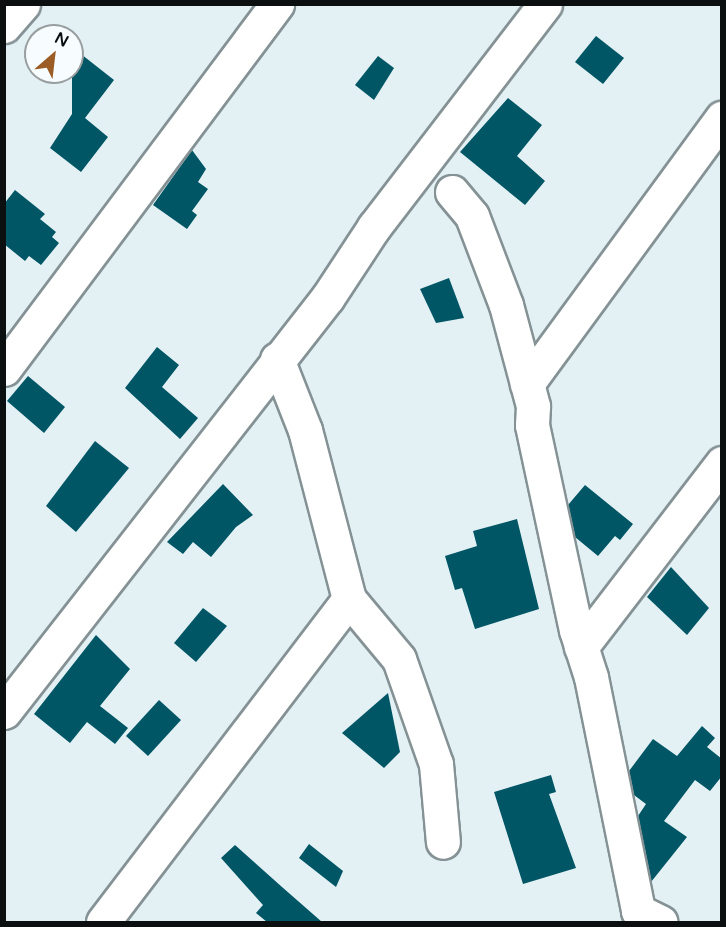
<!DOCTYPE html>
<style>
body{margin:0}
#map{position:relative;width:726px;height:927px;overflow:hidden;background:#e3f1f5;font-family:"Varela Round",sans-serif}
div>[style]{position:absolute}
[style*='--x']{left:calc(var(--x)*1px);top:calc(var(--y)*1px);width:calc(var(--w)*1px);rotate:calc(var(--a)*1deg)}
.building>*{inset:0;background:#005665}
.roads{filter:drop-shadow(2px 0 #859295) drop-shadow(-2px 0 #859295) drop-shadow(0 2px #859295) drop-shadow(0 -2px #859295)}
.minor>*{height:33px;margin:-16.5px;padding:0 16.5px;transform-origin:16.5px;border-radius:16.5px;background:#fff}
span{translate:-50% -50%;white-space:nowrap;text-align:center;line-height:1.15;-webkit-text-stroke:6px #f7fdfe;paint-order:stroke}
.frame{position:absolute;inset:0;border:6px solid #0b0f10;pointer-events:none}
.north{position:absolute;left:24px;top:24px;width:60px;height:60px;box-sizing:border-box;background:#f7fdfe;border:2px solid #999e9f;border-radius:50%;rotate:28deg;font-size:16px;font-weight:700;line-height:24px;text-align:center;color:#0b0f10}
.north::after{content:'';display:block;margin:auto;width:21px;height:27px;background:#9c5c25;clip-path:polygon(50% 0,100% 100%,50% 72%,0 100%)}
</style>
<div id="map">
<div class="building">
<i style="clip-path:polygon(596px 36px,624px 58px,603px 84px,575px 62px)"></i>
<i style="clip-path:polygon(72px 47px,114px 80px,85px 118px,108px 137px,81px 172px,50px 148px,72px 114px)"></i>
<i style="clip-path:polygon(378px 56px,394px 68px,374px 100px,355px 85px)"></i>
<i style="clip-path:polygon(508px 98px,542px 125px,517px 156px,545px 181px,525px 205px,460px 152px)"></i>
<i style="clip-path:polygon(192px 150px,206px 169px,198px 182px,208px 189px,192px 211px,197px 215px,187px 229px,153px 205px)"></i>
<i style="clip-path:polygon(15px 190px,45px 214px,40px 219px,56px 232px,52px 237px,59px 243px,41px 265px,29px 256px,25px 261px,4px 244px,4px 204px)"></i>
<i style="clip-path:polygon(449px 278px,464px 318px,436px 323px,420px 289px)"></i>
<i style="clip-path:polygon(157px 347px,179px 365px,162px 387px,198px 418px,180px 439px,125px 388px)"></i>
<i style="clip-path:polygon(28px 376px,65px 407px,44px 433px,7px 401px)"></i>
<i style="clip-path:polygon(95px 441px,129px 468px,76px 532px,46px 506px)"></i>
<i style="clip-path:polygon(223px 484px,253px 515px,236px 527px,211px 557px,193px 542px,183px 554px,167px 542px)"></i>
<i style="clip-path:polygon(585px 485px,633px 524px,620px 540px,615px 536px,598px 556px,575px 537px,568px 505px)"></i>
<i style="clip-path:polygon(517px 519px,539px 609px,475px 629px,462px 588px,455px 590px,445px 556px,477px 546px,473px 531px)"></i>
<i style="clip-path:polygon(671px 567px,709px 608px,687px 635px,647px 597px)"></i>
<i style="clip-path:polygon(203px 608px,227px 626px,196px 662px,174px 643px)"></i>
<i style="clip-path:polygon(96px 635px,130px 669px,100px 706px,128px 728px,115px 744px,87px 722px,70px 743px,34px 714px)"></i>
<i style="clip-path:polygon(388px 693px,400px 752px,384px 768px,342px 733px)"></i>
<i style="clip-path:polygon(159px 700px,181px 720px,148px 756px,126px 736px)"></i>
<i style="clip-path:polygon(702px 726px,715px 738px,707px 747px,722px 759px,722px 776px,710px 791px,695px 780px,664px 821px,687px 837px,651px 882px,638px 816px,646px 804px,634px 795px,629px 771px,653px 739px,677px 756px)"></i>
<i style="clip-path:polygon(551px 775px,556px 792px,549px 794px,576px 868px,523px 884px,494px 792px)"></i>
<i style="clip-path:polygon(309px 844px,343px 871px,336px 887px,299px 858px)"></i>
<i style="clip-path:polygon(235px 845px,282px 887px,322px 922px,267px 922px,256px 913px,263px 905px,221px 858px)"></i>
</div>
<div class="roads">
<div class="minor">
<i style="--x:4;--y:26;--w:29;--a:-49"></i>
<i style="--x:452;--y:192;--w:31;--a:50"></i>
<i style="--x:472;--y:216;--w:95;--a:69.1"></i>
<i style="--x:506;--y:305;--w:105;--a:75"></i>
<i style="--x:533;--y:406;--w:19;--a:93"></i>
<i style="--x:532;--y:425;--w:210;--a:77.9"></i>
<i style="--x:576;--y:630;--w:49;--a:72.3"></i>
<i style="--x:591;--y:677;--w:239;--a:78.6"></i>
<i style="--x:638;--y:911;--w:25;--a:26"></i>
<i style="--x:277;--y:359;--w:76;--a:68.5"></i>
<i style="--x:305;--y:430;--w:175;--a:75.4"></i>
<i style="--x:349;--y:599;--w:78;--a:50.2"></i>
<i style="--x:399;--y:659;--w:111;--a:70.6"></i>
<i style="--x:436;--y:764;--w:78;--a:84.9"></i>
<i style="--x:4;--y:369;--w:456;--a:-53.2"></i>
<i style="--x:527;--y:384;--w:330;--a:-53.8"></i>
<i style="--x:581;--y:647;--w:232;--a:-52.5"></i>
<i style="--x:4;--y:712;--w:526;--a:-52.02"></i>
<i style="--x:328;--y:297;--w:84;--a:-56.7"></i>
<i style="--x:374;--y:227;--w:281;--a:-52.5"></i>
<i style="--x:103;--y:922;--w:406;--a:-52.7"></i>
</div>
</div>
<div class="frame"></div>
<div class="north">N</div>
</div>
